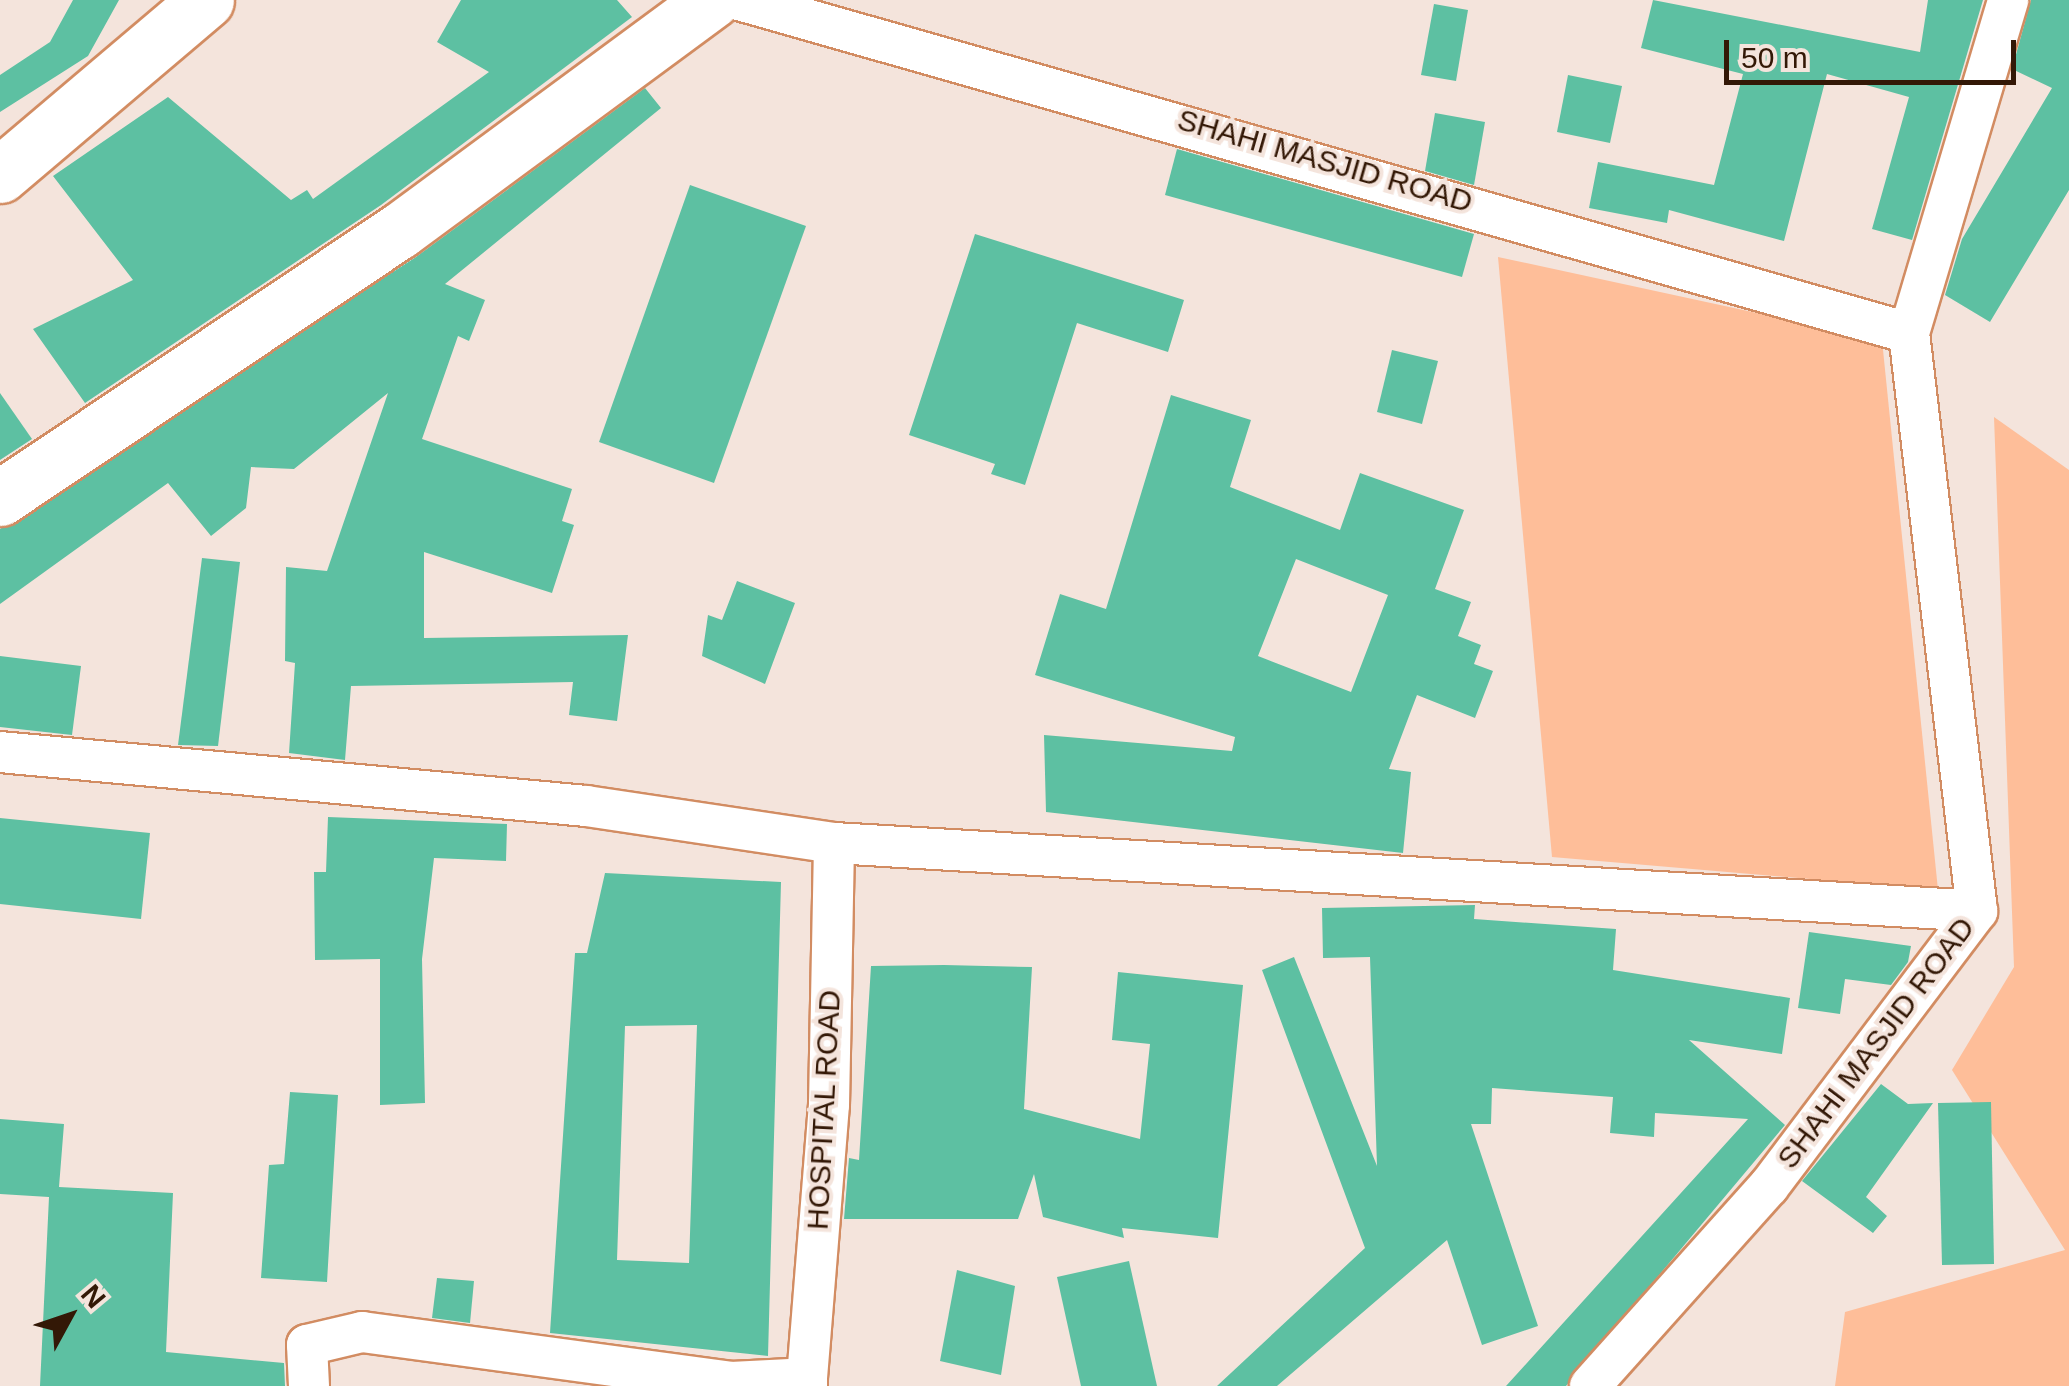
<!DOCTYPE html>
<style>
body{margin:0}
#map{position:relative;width:2069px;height:1386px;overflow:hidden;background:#f4e4dc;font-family:Arial,sans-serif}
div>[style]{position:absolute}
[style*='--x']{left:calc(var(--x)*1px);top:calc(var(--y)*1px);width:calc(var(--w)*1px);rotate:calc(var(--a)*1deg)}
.green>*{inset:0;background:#febe99}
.building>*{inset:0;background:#5dc0a2}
.roads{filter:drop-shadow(2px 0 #d28c62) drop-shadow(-2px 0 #d28c62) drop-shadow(0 2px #d28c62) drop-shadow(0 -2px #d28c62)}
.street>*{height:40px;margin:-20px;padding:0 20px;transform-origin:20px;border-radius:20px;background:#fff}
.secondary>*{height:55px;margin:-27.5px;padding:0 27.5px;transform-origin:27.5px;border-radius:27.5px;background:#fff}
span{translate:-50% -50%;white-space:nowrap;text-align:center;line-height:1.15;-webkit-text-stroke:8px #f4e4dc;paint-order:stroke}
.street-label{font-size:30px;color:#331806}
.north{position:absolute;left:20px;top:1266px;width:100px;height:100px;-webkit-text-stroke:8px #f4e4dc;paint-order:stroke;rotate:50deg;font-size:28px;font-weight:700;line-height:40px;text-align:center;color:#331806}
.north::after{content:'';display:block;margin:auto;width:35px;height:45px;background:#331806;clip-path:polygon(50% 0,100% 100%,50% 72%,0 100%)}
.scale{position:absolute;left:1724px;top:40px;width:292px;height:45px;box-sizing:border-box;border:5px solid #331806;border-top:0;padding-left:12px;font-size:30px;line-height:35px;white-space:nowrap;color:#331806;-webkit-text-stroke:8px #f4e4dc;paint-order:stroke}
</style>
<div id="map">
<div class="green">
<i style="clip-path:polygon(1498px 257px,1882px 340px,1938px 890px,1552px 857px)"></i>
<i style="clip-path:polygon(1994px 417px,2069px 470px,2069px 1386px,1835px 1386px,1845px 1312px,2065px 1250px,1952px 1070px,2014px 967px)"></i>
</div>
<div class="building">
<i style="clip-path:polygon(73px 0,119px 0,88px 56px,0 112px,0 75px,50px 42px)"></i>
<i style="clip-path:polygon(461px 0,617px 0,632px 17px,381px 205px,85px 403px,33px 329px,133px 280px,53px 176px,168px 97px,291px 200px,307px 190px,313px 199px,489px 72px,437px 42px)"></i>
<i style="clip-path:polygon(1653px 0,1920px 52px,1928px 0,1983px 0,1912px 240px,1872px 229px,1909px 97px,1827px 74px,1784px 241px,1669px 210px,1667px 223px,1589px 208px,1598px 162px,1714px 185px,1743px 74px,1641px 48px)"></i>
<i style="clip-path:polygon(2031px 0,2069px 0,2069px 190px,1990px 322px,1945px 295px,1962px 239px,2052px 88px,2012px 69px)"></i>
<i style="clip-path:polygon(1434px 4px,1468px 10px,1456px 81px,1421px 75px)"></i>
<i style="clip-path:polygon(1568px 75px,1622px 86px,1610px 143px,1557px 132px)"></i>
<i style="clip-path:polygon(645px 88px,661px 108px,445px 284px,485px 300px,469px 341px,458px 336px,422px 439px,572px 489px,562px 521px,574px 525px,552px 593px,424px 552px,424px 638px,628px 635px,617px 721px,569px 715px,573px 682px,351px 686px,345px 760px,289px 753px,295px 663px,285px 661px,286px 567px,327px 571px,388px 393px,294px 469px,251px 467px,246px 508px,211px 536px,168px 483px,0 604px,0 529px,416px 257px)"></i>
<i style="clip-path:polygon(1435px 113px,1485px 122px,1474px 185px,1425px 171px)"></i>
<i style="clip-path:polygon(1177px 149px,1474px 234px,1462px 277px,1165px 195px)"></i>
<i style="clip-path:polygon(690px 185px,806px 226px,714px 483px,599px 442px)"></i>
<i style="clip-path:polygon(975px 234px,1184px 300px,1168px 352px,1077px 323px,1025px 485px,991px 474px,995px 464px,909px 435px)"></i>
<i style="clip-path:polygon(1392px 350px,1438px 361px,1422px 424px,1377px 412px)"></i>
<i style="clip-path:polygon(0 393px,32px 439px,0 460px)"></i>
<i style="clip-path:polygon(evenodd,1171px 395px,1251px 420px,1230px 487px,1340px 530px,1360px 473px,1464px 510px,1435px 589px,1471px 602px,1458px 636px,1481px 645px,1474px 664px,1493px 671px,1475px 718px,1417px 695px,1389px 769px,1411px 772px,1403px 853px,1046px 812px,1044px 735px,1232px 751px,1235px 737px,1035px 675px,1060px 594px,1106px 609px,1171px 395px,1296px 559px,1388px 595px,1351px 692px,1258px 656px,1296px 559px)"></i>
<i style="clip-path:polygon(202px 558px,240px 562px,218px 746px,178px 745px)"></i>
<i style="clip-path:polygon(737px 581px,795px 603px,765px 684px,702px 656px,708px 615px,722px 620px)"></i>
<i style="clip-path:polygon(0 656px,81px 666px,72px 735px,0 727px)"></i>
<i style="clip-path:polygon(328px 817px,507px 824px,506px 861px,434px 858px,422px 959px,425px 1103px,380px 1105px,380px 959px,315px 960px,314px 872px,326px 872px)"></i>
<i style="clip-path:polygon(0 818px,150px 833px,141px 919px,0 904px)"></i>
<i style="clip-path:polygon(evenodd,605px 873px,781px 882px,768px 1356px,550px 1333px,575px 953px,587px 953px,605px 873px,697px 1025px,689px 1263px,617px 1260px,625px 1026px,697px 1025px)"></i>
<i style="clip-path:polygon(1475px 905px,1474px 919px,1616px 929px,1613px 970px,1790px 998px,1782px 1054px,1689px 1040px,1785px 1125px,1566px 1386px,1506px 1386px,1748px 1119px,1655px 1113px,1654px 1137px,1610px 1133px,1613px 1097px,1492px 1088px,1491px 1124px,1471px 1124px,1538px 1326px,1482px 1345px,1447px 1240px,1277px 1386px,1217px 1386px,1365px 1248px,1262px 970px,1294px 957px,1377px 1166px,1370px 957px,1323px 958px,1322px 908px)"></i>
<i style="clip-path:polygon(1809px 932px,1911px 946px,1908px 962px,1891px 985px,1845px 979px,1840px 1014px,1798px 1008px)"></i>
<i style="clip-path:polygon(944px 965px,1032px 967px,1024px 1109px,1140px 1139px,1150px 1044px,1112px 1040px,1118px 972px,1243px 985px,1218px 1238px,1122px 1228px,1124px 1238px,1043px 1217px,1034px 1174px,1018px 1219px,844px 1219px,849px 1158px,859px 1160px,871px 966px)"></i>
<i style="clip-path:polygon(1881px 1084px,1908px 1104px,1933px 1103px,1866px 1197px,1887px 1216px,1873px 1233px,1802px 1181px)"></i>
<i style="clip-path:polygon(290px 1092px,338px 1095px,327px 1282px,261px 1278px,269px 1165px,284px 1164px)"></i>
<i style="clip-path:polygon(1991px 1102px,1994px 1264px,1942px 1265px,1938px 1103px)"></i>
<i style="clip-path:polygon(0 1119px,64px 1124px,59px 1187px,173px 1193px,166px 1352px,284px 1363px,285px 1386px,40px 1386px,49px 1197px,0 1194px)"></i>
<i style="clip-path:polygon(1129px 1261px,1157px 1386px,1081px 1386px,1057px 1277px)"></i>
<i style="clip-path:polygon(957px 1270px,1015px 1286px,1001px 1375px,940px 1361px)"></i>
<i style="clip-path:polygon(437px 1278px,474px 1281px,470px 1323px,432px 1318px)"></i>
</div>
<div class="roads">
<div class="street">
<i style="--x:739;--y:0;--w:1216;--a:15.89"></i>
<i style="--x:0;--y:752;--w:588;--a:5.26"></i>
<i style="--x:586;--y:806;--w:251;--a:8.5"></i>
<i style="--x:834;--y:843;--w:1145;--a:3.4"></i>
<i style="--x:807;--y:1378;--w:274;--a:-85.4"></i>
<i style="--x:829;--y:1105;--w:262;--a:-88.9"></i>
<i style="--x:309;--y:1386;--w:41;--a:-92.8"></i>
<i style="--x:307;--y:1345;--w:57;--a:-13.3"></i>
<i style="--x:362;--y:1332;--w:372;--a:7.7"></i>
<i style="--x:731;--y:1382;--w:76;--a:-3"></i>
<i style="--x:807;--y:1378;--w:8;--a:90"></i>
<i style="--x:1590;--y:1386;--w:268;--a:-48.2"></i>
<i style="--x:1769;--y:1186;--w:345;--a:-52.9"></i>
<i style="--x:1977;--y:911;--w:582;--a:-96.71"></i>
<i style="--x:1909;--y:333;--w:347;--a:-73.4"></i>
</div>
<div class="secondary">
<i style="--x:0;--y:175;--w:270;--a:-40.3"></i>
<i style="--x:0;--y:498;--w:480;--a:-33.8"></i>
<i style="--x:399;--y:231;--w:389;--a:-36.4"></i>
</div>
</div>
<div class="street-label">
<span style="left:1325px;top:161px;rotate:16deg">SHAHI MASJID ROAD</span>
<span style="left:1876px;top:1043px;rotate:-53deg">SHAHI MASJID ROAD</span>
<span style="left:824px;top:1110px;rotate:-87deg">HOSPITAL ROAD</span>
</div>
<div class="north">N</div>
<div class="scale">50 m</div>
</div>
